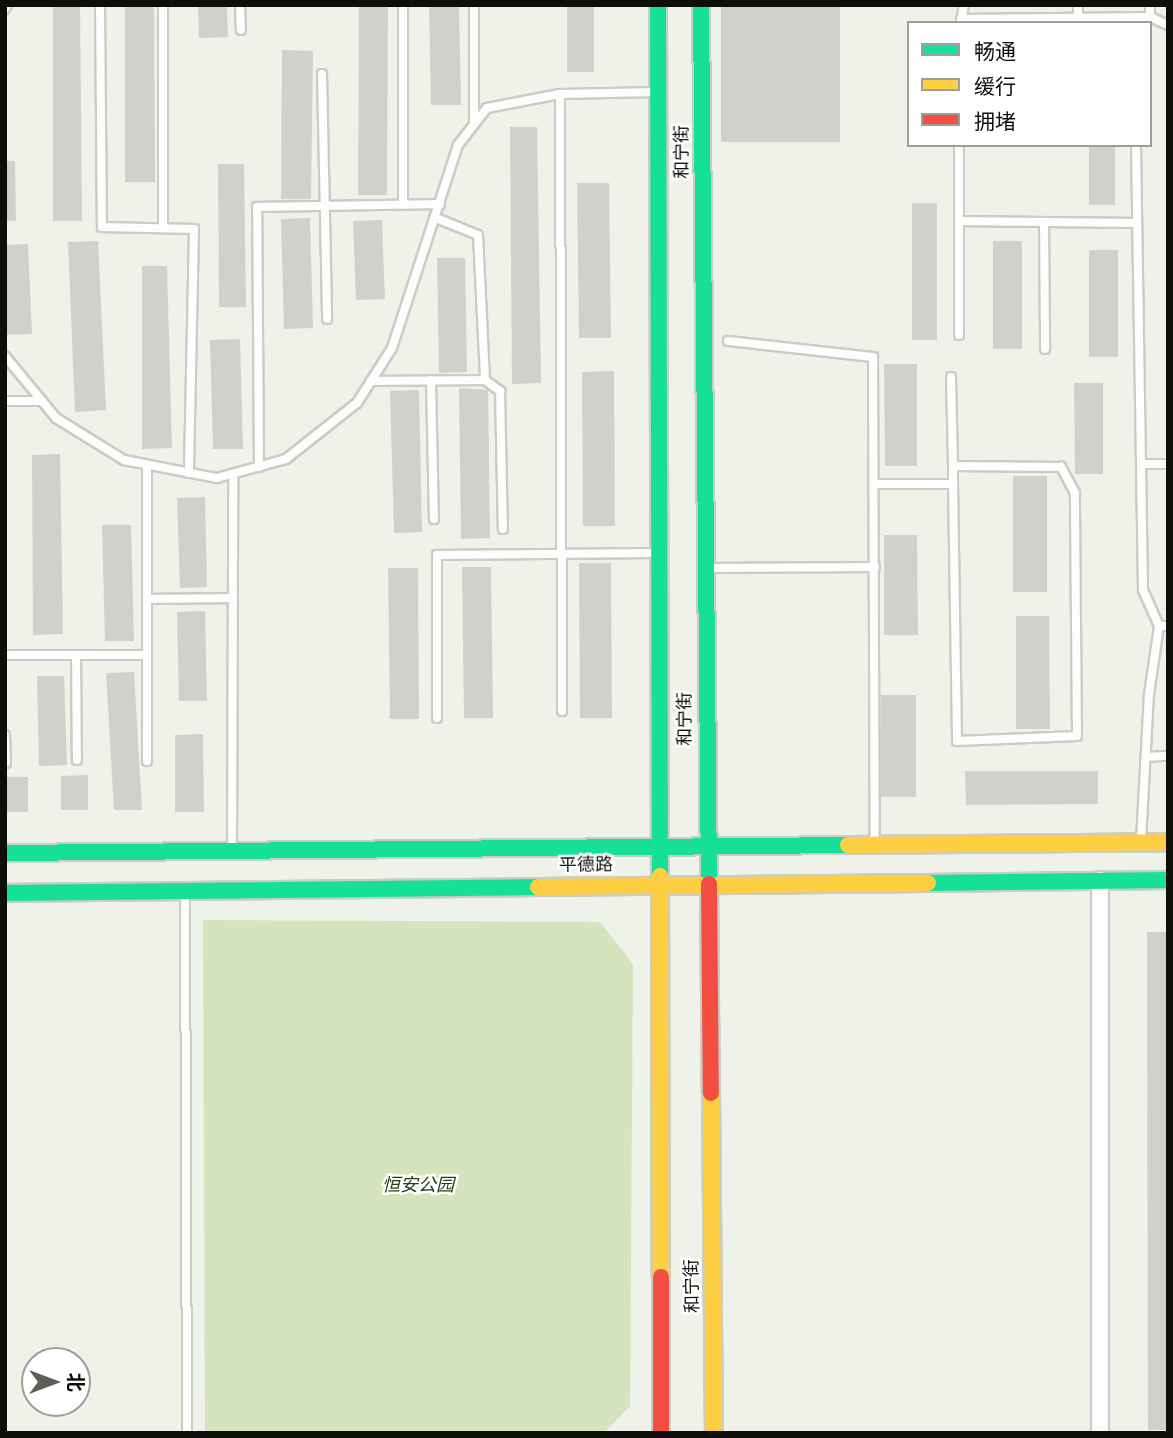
<!DOCTYPE html>
<meta charset="utf-8">
<style>
body{margin:0}
#map{position:relative;width:1173px;height:1438px;overflow:hidden;background:#eef2e8;font-family:"Times New Roman","Noto Sans SC",serif}
div>[style]{position:absolute}
[style*='--x']{left:calc(var(--x)*1px);top:calc(var(--y)*1px);width:calc(var(--w)*1px);rotate:calc(var(--a)*1deg)}
.green>*{inset:0;background:#d5e4bd}
.building>*{inset:0;background:#ced2ca}
.roads{filter:drop-shadow(2px 0 #caccc5) drop-shadow(-2px 0 #caccc5) drop-shadow(0 2px #caccc5) drop-shadow(0 -2px #caccc5)}
.lane>*{height:8px;margin:-4px;padding:0 4px;transform-origin:4px;border-radius:4px;background:#fcfdfc}
.street>*{height:16px;margin:-8px;padding:0 8px;transform-origin:8px;border-radius:8px;background:#fcfdfc}
.fast>*{height:16px;margin:-8px;padding:0 8px;transform-origin:8px;border-radius:8px;background:#16e098}
.slow>*{height:16px;margin:-8px;padding:0 8px;transform-origin:8px;border-radius:8px;background:#ffcf43}
.jam>*{height:16px;margin:-8px;padding:0 8px;transform-origin:8px;border-radius:8px;background:#f24e42}
span{translate:-50% -50%;white-space:nowrap;text-align:center;line-height:1.15;-webkit-text-stroke:5px #fff;paint-order:stroke}
.street-label{font-size:18px;color:#0d0f0a}
.park-label{font-size:18px;color:#2c3911;font-style:italic}
.frame{position:absolute;inset:0;border:7px solid #0d0f0a;pointer-events:none}
.legend{position:absolute;left:907px;top:21px;width:245px;height:126px;box-sizing:border-box;background:#fff;border:2px solid #9e9f9d;margin:0;padding:9px 12px;list-style:none;font-size:21px;color:#0d0f0a}
.legend li{display:flex;align-items:center;gap:14px;height:35px}
.legend b{width:35px;border:2px solid #9e9f9d}
.north{position:absolute;left:21px;top:1347px;width:70px;height:70px;box-sizing:border-box;background:#fff;border:2px solid #9e9f9d;border-radius:50%;rotate:90deg;font-size:19px;font-weight:700;line-height:28px;text-align:center;color:#0d0f0a}
.north::after{content:'';display:block;margin:auto;width:24px;height:32px;background:#5c5e58;clip-path:polygon(50% 0,100% 100%,50% 72%,0 100%)}
</style>
<div id="map">
<div class="green">
<i style="clip-path:polygon(203px 920px,600px 922px,633px 964px,630px 1406px,604px 1433px,205px 1433px)"></i>
</div>
<div class="building">
<i style="clip-path:polygon(53px 5px,80px 5px,82px 221px,53px 221px)"></i>
<i style="clip-path:polygon(125px 5px,154px 5px,155px 182px,125px 182px)"></i>
<i style="clip-path:polygon(198px 5px,227px 5px,228px 37px,199px 38px)"></i>
<i style="clip-path:polygon(359px 5px,388px 5px,387px 195px,358px 195px)"></i>
<i style="clip-path:polygon(429px 5px,459px 5px,461px 105px,431px 105px)"></i>
<i style="clip-path:polygon(567px 5px,594px 5px,594px 72px,567px 72px)"></i>
<i style="clip-path:polygon(721px 5px,840px 5px,840px 142px,721px 142px)"></i>
<i style="clip-path:polygon(282px 50px,313px 51px,311px 199px,281px 199px)"></i>
<i style="clip-path:polygon(510px 127px,537px 127px,541px 383px,512px 384px)"></i>
<i style="clip-path:polygon(1089px 145px,1115px 145px,1115px 205px,1089px 205px)"></i>
<i style="clip-path:polygon(5px 161px,15px 161px,16px 221px,5px 221px)"></i>
<i style="clip-path:polygon(218px 164px,244px 164px,246px 307px,219px 307px)"></i>
<i style="clip-path:polygon(577px 183px,609px 183px,611px 338px,579px 338px)"></i>
<i style="clip-path:polygon(912px 203px,937px 203px,937px 340px,912px 340px)"></i>
<i style="clip-path:polygon(310px 218px,313px 328px,284px 329px,281px 219px)"></i>
<i style="clip-path:polygon(382px 220px,385px 299px,356px 300px,353px 221px)"></i>
<i style="clip-path:polygon(98px 241px,106px 410px,75px 412px,68px 242px)"></i>
<i style="clip-path:polygon(993px 241px,1022px 241px,1022px 349px,993px 349px)"></i>
<i style="clip-path:polygon(28px 244px,32px 334px,5px 335px,5px 245px)"></i>
<i style="clip-path:polygon(1089px 250px,1118px 250px,1118px 357px,1089px 357px)"></i>
<i style="clip-path:polygon(437px 258px,465px 258px,467px 372px,439px 373px)"></i>
<i style="clip-path:polygon(142px 266px,167px 266px,172px 448px,142px 449px)"></i>
<i style="clip-path:polygon(240px 339px,243px 449px,213px 449px,210px 340px)"></i>
<i style="clip-path:polygon(884px 364px,917px 364px,917px 466px,885px 466px)"></i>
<i style="clip-path:polygon(614px 371px,615px 526px,583px 526px,582px 372px)"></i>
<i style="clip-path:polygon(1074px 383px,1103px 383px,1103px 474px,1075px 474px)"></i>
<i style="clip-path:polygon(459px 388px,488px 390px,490px 538px,461px 539px)"></i>
<i style="clip-path:polygon(419px 390px,422px 532px,394px 533px,390px 391px)"></i>
<i style="clip-path:polygon(60px 454px,63px 634px,33px 635px,32px 455px)"></i>
<i style="clip-path:polygon(1013px 476px,1047px 476px,1047px 592px,1013px 592px)"></i>
<i style="clip-path:polygon(205px 497px,207px 587px,180px 588px,177px 498px)"></i>
<i style="clip-path:polygon(102px 525px,131px 525px,134px 641px,105px 641px)"></i>
<i style="clip-path:polygon(884px 535px,917px 535px,918px 635px,884px 635px)"></i>
<i style="clip-path:polygon(579px 563px,611px 563px,612px 718px,580px 718px)"></i>
<i style="clip-path:polygon(462px 567px,491px 567px,493px 718px,464px 718px)"></i>
<i style="clip-path:polygon(388px 568px,418px 568px,419px 719px,390px 719px)"></i>
<i style="clip-path:polygon(205px 611px,207px 701px,179px 701px,177px 612px)"></i>
<i style="clip-path:polygon(1016px 616px,1049px 616px,1050px 729px,1016px 729px)"></i>
<i style="clip-path:polygon(134px 672px,142px 810px,114px 810px,106px 673px)"></i>
<i style="clip-path:polygon(37px 676px,64px 676px,67px 765px,39px 766px)"></i>
<i style="clip-path:polygon(881px 695px,916px 695px,916px 797px,881px 797px)"></i>
<i style="clip-path:polygon(203px 734px,204px 812px,175px 812px,175px 735px)"></i>
<i style="clip-path:polygon(965px 771px,1098px 771px,1098px 804px,966px 805px)"></i>
<i style="clip-path:polygon(88px 775px,88px 810px,61px 810px,61px 776px)"></i>
<i style="clip-path:polygon(5px 777px,28px 777px,28px 812px,5px 812px)"></i>
<i style="clip-path:polygon(1147px 932px,1168px 932px,1168px 1430px,1148px 1430px)"></i>
</div>
<div class="roads">
<div class="lane">
<i style="--x:100;--y:5;--w:222;--a:89.5"></i>
<i style="--x:102;--y:227;--w:92;--a:1.2"></i>
<i style="--x:194;--y:229;--w:244;--a:91.2"></i>
<i style="--x:163;--y:5;--w:223;--a:90"></i>
<i style="--x:240;--y:5;--w:25;--a:88"></i>
<i style="--x:1078;--y:5;--w:12;--a:90"></i>
<i style="--x:5;--y:9;--w:4;--a:-63"></i>
<i style="--x:1150;--y:17;--w:20;--a:24"></i>
<i style="--x:961;--y:19;--w:189;--a:-0.6"></i>
<i style="--x:1150;--y:17;--w:12;--a:-90"></i>
<i style="--x:961;--y:23;--w:18;--a:-81"></i>
<i style="--x:322;--y:74;--w:245;--a:88.8"></i>
<i style="--x:560;--y:94;--w:617;--a:89.81"></i>
<i style="--x:474;--y:124;--w:119;--a:-90"></i>
<i style="--x:1136;--y:145;--w:445;--a:89.1"></i>
<i style="--x:1143;--y:590;--w:39;--a:66"></i>
<i style="--x:403;--y:205;--w:200;--a:-90"></i>
<i style="--x:436;--y:218;--w:45;--a:22"></i>
<i style="--x:478;--y:235;--w:145;--a:87.2"></i>
<i style="--x:485;--y:380;--w:19;--a:36"></i>
<i style="--x:500;--y:391;--w:138;--a:88.8"></i>
<i style="--x:959;--y:221;--w:177;--a:0.6"></i>
<i style="--x:1044;--y:222;--w:127;--a:89.5"></i>
<i style="--x:959;--y:335;--w:190;--a:-90"></i>
<i style="--x:728;--y:341;--w:146;--a:6.3"></i>
<i style="--x:873;--y:357;--w:485;--a:89.8"></i>
<i style="--x:5;--y:356;--w:80;--a:50.6"></i>
<i style="--x:56;--y:418;--w:80;--a:31.7"></i>
<i style="--x:124;--y:460;--w:95;--a:11"></i>
<i style="--x:217;--y:478;--w:72;--a:-15.4"></i>
<i style="--x:286;--y:459;--w:90;--a:-38.3"></i>
<i style="--x:357;--y:403;--w:65;--a:-57.5"></i>
<i style="--x:392;--y:348;--w:213;--a:-72"></i>
<i style="--x:458;--y:145;--w:47;--a:-51.9"></i>
<i style="--x:487;--y:108;--w:74;--a:-10.9"></i>
<i style="--x:560;--y:94;--w:96;--a:-1.2"></i>
<i style="--x:951;--y:377;--w:89;--a:88.7"></i>
<i style="--x:953;--y:466;--w:18;--a:90"></i>
<i style="--x:953;--y:484;--w:257;--a:89.1"></i>
<i style="--x:957;--y:741;--w:120;--a:-2.4"></i>
<i style="--x:1077;--y:736;--w:243;--a:-90.5"></i>
<i style="--x:1075;--y:493;--w:30;--a:-118"></i>
<i style="--x:1061;--y:467;--w:108;--a:-179.5"></i>
<i style="--x:431;--y:380;--w:139;--a:88.8"></i>
<i style="--x:371;--y:381;--w:114;--a:-0.5"></i>
<i style="--x:5;--y:401;--w:37;--a:0"></i>
<i style="--x:1143;--y:464;--w:25;--a:0"></i>
<i style="--x:147;--y:465;--w:296;--a:90"></i>
<i style="--x:259;--y:467;--w:260;--a:-90.4"></i>
<i style="--x:257;--y:207;--w:183;--a:-0.9"></i>
<i style="--x:876;--y:484;--w:77;--a:0"></i>
<i style="--x:707;--y:568;--w:168;--a:-0.3"></i>
<i style="--x:147;--y:599;--w:86;--a:-0.7"></i>
<i style="--x:5;--y:655;--w:142;--a:0"></i>
<i style="--x:76;--y:655;--w:105;--a:89.5"></i>
<i style="--x:437;--y:718;--w:163;--a:-90"></i>
<i style="--x:437;--y:555;--w:219;--a:-0.5"></i>
<i style="--x:5;--y:735;--w:28;--a:88"></i>
<i style="--x:1146;--y:757;--w:22;--a:-3"></i>
<i style="--x:1141;--y:841;--w:147;--a:-86.9"></i>
<i style="--x:1149;--y:694;--w:69;--a:-81.6"></i>
<i style="--x:1159;--y:626;--w:9;--a:0"></i>
<i style="--x:232;--y:849;--w:375;--a:-89.8"></i>
<i style="--x:185;--y:893;--w:540;--a:89.79"></i>
</div>
<div class="street">
<i style="--x:1100;--y:880;--w:553;--a:90"></i>
</div>
<div class="fast">
<i style="--x:658;--y:5;--w:871;--a:89.87"></i>
<i style="--x:701;--y:5;--w:879;--a:89.48"></i>
<i style="--x:5;--y:853;--w:843;--a:-0.54"></i>
<i style="--x:928;--y:883;--w:240;--a:-0.7"></i>
<i style="--x:5;--y:893;--w:533;--a:-0.64"></i>
</div>
<div class="slow">
<i style="--x:848;--y:845;--w:320;--a:-0.5"></i>
<i style="--x:660;--y:876;--w:401;--a:89.9"></i>
<i style="--x:538;--y:887;--w:390;--a:-0.6"></i>
<i style="--x:711;--y:1093;--w:340;--a:89.5"></i>
</div>
<div class="jam">
<i style="--x:709;--y:884;--w:209;--a:89.5"></i>
<i style="--x:661;--y:1277;--w:156;--a:90"></i>
</div>
</div>
<div class="street-label">
<span style="left:682px;top:152px;rotate:-90deg">和宁街</span>
<span style="left:685px;top:719px;rotate:-90deg">和宁街</span>
<span style="left:586px;top:865px;rotate:-1deg">平德路</span>
<span style="left:692px;top:1286px;rotate:-91deg">和宁街</span>
</div>
<div class="park-label">
<span style="left:418px;top:1185px">恒安公园</span>
</div>
<div class="frame"></div>
<ul class="legend">
<li><b style="height:9px;background:#16e098"></b>畅通</li>
<li><b style="height:9px;background:#ffcf43"></b>缓行</li>
<li><b style="height:9px;background:#f24e42"></b>拥堵</li>
</ul>
<div class="north">北</div>
</div>
